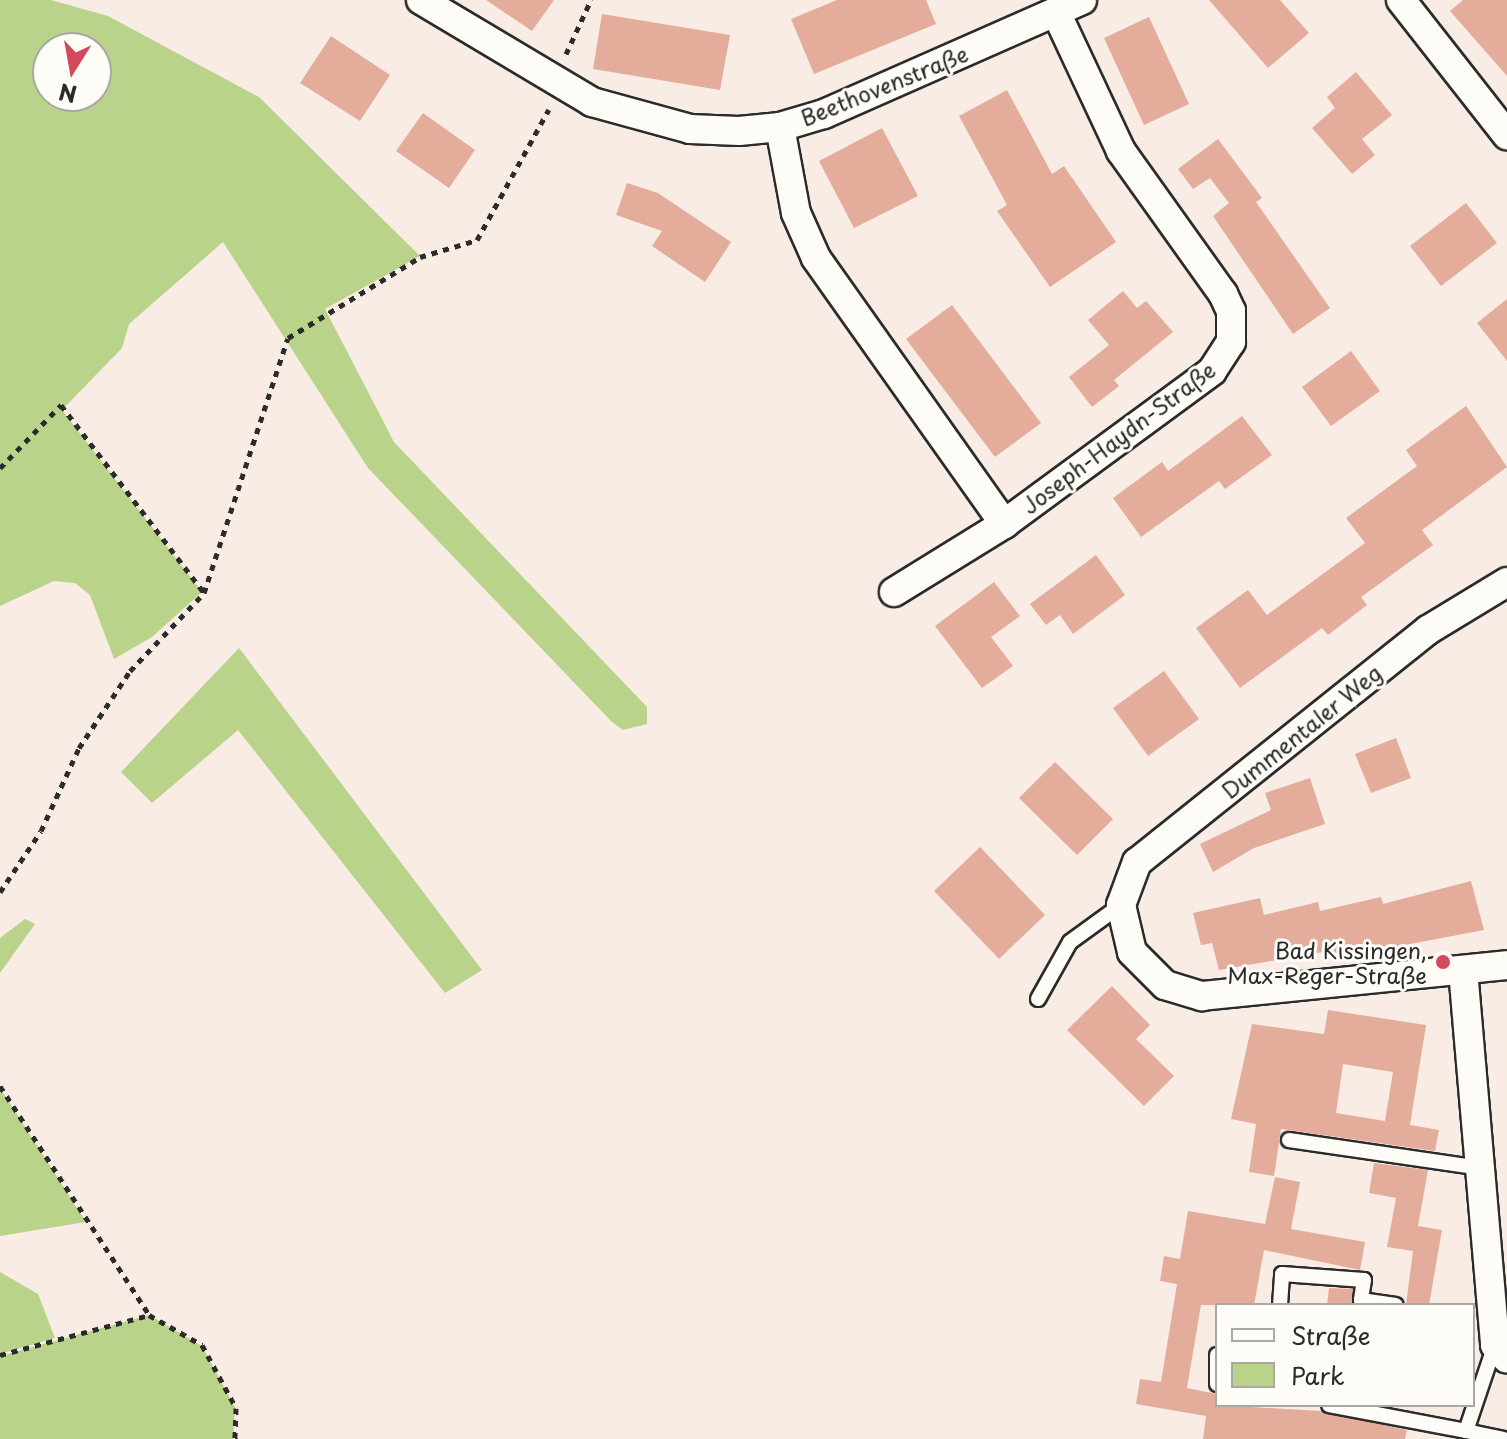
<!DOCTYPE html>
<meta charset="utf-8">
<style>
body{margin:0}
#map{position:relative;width:1507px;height:1439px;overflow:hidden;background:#f8ece5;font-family:"Playpen Sans",sans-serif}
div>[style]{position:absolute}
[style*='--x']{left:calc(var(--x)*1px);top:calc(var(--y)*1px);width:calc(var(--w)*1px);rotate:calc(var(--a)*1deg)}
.green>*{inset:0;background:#bad38b}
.building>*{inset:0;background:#e4ad9b}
.path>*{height:5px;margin-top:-2.5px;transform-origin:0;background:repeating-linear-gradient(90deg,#2b2b2b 0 6px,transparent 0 12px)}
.roads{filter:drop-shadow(2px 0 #2b2b2b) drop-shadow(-2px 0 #2b2b2b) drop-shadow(0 2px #2b2b2b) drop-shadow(0 -2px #2b2b2b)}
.lane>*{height:14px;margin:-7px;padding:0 7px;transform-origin:7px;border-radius:7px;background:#fdfcf7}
.street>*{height:28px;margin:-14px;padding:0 14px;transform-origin:14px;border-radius:14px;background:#fdfcf7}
.dots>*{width:22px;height:22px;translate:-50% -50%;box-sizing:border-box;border:4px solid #fdfcf7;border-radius:50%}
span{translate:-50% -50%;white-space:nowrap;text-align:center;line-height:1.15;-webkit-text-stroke:6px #fdfcf7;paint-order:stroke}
.street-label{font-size:22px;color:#2b2b2b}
.poi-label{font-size:22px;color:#2b2b2b}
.right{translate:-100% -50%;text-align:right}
.legend{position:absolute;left:1215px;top:1303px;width:260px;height:104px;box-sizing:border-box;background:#fdfcf7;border:2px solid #a9a8a5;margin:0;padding:10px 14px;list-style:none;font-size:24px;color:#2b2b2b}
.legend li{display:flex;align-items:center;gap:16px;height:40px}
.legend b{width:40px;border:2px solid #a9a8a5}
.north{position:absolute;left:32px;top:32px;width:80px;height:80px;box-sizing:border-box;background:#fdfcf7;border:2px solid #a9a8a5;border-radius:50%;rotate:191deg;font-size:22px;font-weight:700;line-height:32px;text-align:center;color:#2b2b2b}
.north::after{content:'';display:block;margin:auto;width:28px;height:36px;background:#d1495b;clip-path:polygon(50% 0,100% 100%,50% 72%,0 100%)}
</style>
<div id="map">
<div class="green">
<i style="clip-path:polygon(evenodd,0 0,51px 0,108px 16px,259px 97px,420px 256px,325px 309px,394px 442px,647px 707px,647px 724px,623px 730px,612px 722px,368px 468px,223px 242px,129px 324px,122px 348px,62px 410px,202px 592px,152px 637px,114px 659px,90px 595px,75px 583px,54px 581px,0 606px,0 0,48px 48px,96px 48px,96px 96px,48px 96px,48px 48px)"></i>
<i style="clip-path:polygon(239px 648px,482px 970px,445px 993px,238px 730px,152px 803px,121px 772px)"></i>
<i style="clip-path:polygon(25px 919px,35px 924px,0 973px,0 938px)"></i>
<i style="clip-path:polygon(0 1088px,86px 1222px,0 1236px)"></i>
<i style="clip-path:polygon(0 1272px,38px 1294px,55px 1338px,0 1354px)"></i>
<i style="clip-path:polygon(149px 1315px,202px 1346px,235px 1407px,233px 1439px,0 1439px,0 1356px)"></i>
</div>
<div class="building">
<i style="clip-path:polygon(486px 0,554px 0,532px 31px)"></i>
<i style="clip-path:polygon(837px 0,926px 0,936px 24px,814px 74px,791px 19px)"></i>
<i style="clip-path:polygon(1209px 0,1280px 0,1309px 33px,1268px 68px)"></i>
<i style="clip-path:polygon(1463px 0,1507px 0,1507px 76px,1450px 11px)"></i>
<i style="clip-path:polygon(602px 14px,730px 35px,720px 90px,593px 69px)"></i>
<i style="clip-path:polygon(1149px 17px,1189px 104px,1144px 125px,1104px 38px)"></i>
<i style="clip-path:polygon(331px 36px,390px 75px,360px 121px,300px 83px)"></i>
<i style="clip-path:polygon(1356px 72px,1392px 115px,1362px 139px,1375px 155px,1352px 174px,1312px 128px,1335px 108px,1327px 97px)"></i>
<i style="clip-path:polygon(1007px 90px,1052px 174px,1064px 166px,1116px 242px,1050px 287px,997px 211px,1007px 205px,959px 116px)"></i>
<i style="clip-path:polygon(423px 113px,475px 150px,449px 188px,396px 151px)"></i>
<i style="clip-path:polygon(882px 128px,918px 196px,854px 228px,819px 161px)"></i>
<i style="clip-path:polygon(1218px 139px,1262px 198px,1256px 202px,1330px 308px,1293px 334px,1213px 216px,1229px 203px,1210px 178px,1193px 189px,1178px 169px)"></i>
<i style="clip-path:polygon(627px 183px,658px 193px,731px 242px,705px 282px,652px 246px,662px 231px,616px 215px)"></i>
<i style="clip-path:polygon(1466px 203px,1497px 243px,1441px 286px,1410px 246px)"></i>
<i style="clip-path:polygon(1123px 291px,1137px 308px,1146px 301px,1173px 332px,1114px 380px,1119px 386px,1092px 407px,1069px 377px,1109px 345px,1088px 320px)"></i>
<i style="clip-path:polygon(1507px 299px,1507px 361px,1477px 323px)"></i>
<i style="clip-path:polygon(952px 305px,1041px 423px,995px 457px,906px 339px)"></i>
<i style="clip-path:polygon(1351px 351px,1380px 391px,1331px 426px,1302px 387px)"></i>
<i style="clip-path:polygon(1466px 406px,1507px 467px,1422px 530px,1433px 545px,1361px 597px,1367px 605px,1328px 635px,1322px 628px,1240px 688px,1196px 628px,1248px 590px,1267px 615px,1365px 543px,1346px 518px,1417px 466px,1406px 450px)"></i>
<i style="clip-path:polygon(1242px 416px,1272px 455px,1225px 489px,1219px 481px,1141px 537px,1113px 498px,1162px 462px,1168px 471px)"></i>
<i style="clip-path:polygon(1096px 555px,1125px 595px,1073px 634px,1060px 615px,1046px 625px,1030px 604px)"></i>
<i style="clip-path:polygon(994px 582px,1020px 616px,991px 637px,1013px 666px,982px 688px,935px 626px)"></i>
<i style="clip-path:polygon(1164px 671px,1199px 719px,1148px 756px,1113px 708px)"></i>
<i style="clip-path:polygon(1396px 738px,1411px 778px,1371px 793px,1355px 754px)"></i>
<i style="clip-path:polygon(1055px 762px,1113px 819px,1077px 855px,1019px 798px)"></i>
<i style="clip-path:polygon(1310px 778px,1325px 824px,1254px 848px,1213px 872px,1200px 844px,1271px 810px,1265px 793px)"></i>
<i style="clip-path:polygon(980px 847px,1045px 915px,999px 959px,934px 891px)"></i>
<i style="clip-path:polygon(1471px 881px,1484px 930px,1331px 959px,1329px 951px,1219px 970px,1212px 943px,1201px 945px,1193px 913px,1260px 898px,1264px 915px,1318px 902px,1320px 911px,1381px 897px,1383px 904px)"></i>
<i style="clip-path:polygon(1112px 986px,1150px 1025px,1136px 1039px,1174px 1076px,1144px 1106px,1067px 1030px)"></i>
<i style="clip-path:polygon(evenodd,1328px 1010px,1426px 1025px,1410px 1125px,1439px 1130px,1435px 1151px,1281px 1129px,1274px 1176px,1249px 1172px,1256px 1124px,1231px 1119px,1252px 1024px,1324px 1034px,1328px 1010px,1343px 1064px,1393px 1072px,1385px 1121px,1336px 1113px,1343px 1064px)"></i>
<i style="clip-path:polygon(1374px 1163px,1428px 1170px,1418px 1226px,1442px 1230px,1429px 1305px,1406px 1305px,1413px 1251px,1387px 1247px,1396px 1198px,1369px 1193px)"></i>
<i style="clip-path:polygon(1275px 1177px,1300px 1182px,1291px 1229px,1365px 1242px,1360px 1270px,1264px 1250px,1254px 1305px,1201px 1305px,1187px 1388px,1217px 1394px,1217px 1405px,1321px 1411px,1407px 1430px,1405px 1439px,1203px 1439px,1206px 1416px,1136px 1404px,1140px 1379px,1161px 1382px,1177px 1284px,1160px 1281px,1164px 1256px,1180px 1259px,1188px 1211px,1265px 1224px)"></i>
<i style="clip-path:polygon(1329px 1288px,1353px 1289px,1353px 1305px,1327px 1305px)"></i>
</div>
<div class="path">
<i style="--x:566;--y:54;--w:60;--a:-65.2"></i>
<i style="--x:0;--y:468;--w:88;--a:-45.9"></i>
<i style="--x:61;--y:405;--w:236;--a:52.7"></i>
<i style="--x:204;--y:593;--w:268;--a:-71.8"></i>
<i style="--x:288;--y:338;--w:155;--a:-31.5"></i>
<i style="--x:420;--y:257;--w:59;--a:-16.6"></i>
<i style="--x:477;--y:240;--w:149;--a:-61.2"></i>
<i style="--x:0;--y:892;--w:73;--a:-56.1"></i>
<i style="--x:41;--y:831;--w:91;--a:-65.4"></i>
<i style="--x:79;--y:748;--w:92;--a:-56.5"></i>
<i style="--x:130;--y:671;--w:108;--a:-46.5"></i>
<i style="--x:0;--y:1086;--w:273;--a:56.9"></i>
<i style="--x:149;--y:1315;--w:61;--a:29.5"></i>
<i style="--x:202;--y:1345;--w:72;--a:61.6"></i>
<i style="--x:236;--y:1408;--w:31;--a:92"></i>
<i style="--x:0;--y:1355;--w:154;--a:-15"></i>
</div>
<div class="roads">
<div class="lane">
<i style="--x:1038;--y:999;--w:65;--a:-60.7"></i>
<i style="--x:1070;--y:942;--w:63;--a:-36"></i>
<i style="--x:1289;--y:1140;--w:193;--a:8.3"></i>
<i style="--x:1280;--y:1305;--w:31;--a:-86"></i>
<i style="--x:1282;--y:1274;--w:82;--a:4.2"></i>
<i style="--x:1364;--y:1280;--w:20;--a:99"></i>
<i style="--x:1361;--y:1300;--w:35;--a:8"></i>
<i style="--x:1217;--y:1355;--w:29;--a:90"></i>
<i style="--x:1329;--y:1405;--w:139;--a:10.7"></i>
<i style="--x:1466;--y:1431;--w:91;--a:-71.4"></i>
<i style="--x:1466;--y:1431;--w:38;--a:12"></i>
</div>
<div class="street">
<i style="--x:421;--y:0;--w:199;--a:30.8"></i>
<i style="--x:592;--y:102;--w:102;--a:15.4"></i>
<i style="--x:690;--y:129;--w:49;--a:2.3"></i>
<i style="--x:739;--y:131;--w:41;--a:-5.6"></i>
<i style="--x:780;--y:127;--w:46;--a:-16.5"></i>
<i style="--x:824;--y:114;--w:282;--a:-23.8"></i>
<i style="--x:1401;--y:0;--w:172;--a:51.9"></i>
<i style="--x:780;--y:127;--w:87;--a:79.5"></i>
<i style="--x:796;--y:213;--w:49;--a:66"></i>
<i style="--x:816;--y:258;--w:326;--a:54.7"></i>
<i style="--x:1004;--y:524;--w:258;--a:-36.3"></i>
<i style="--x:1212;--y:371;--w:35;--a:-57"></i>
<i style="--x:1231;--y:342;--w:31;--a:-90"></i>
<i style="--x:1231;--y:311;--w:19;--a:-115"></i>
<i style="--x:1223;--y:294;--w:176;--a:-125.5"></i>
<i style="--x:1121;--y:151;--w:153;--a:-115.1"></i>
<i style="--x:1507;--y:582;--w:92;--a:148.7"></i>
<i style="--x:1428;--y:630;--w:372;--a:141.4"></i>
<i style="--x:1137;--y:862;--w:46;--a:110.4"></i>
<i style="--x:1121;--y:905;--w:48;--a:76.8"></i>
<i style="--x:1132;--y:952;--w:47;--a:45"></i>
<i style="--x:1165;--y:985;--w:39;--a:17"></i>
<i style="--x:1202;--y:996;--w:307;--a:-5.8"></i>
<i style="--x:894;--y:592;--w:129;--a:-31.7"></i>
<i style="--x:1463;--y:970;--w:376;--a:85.1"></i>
<i style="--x:1495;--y:1345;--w:18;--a:49"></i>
</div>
</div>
<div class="dots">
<i style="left:1443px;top:962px;background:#d1495b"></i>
</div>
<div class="street-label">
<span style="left:884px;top:85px;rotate:-22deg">Beethovenstraße</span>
<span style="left:1118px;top:437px;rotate:-37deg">Joseph-Haydn-Straße</span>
<span style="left:1301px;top:731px;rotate:-39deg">Dummentaler Weg</span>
</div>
<div class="poi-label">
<span class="right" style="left:1427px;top:962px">Bad Kissingen,<br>Max-Reger-Straße</span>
</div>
<ul class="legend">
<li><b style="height:10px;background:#fdfcf7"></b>Straße</li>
<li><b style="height:22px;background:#bad38b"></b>Park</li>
</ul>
<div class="north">N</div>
</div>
